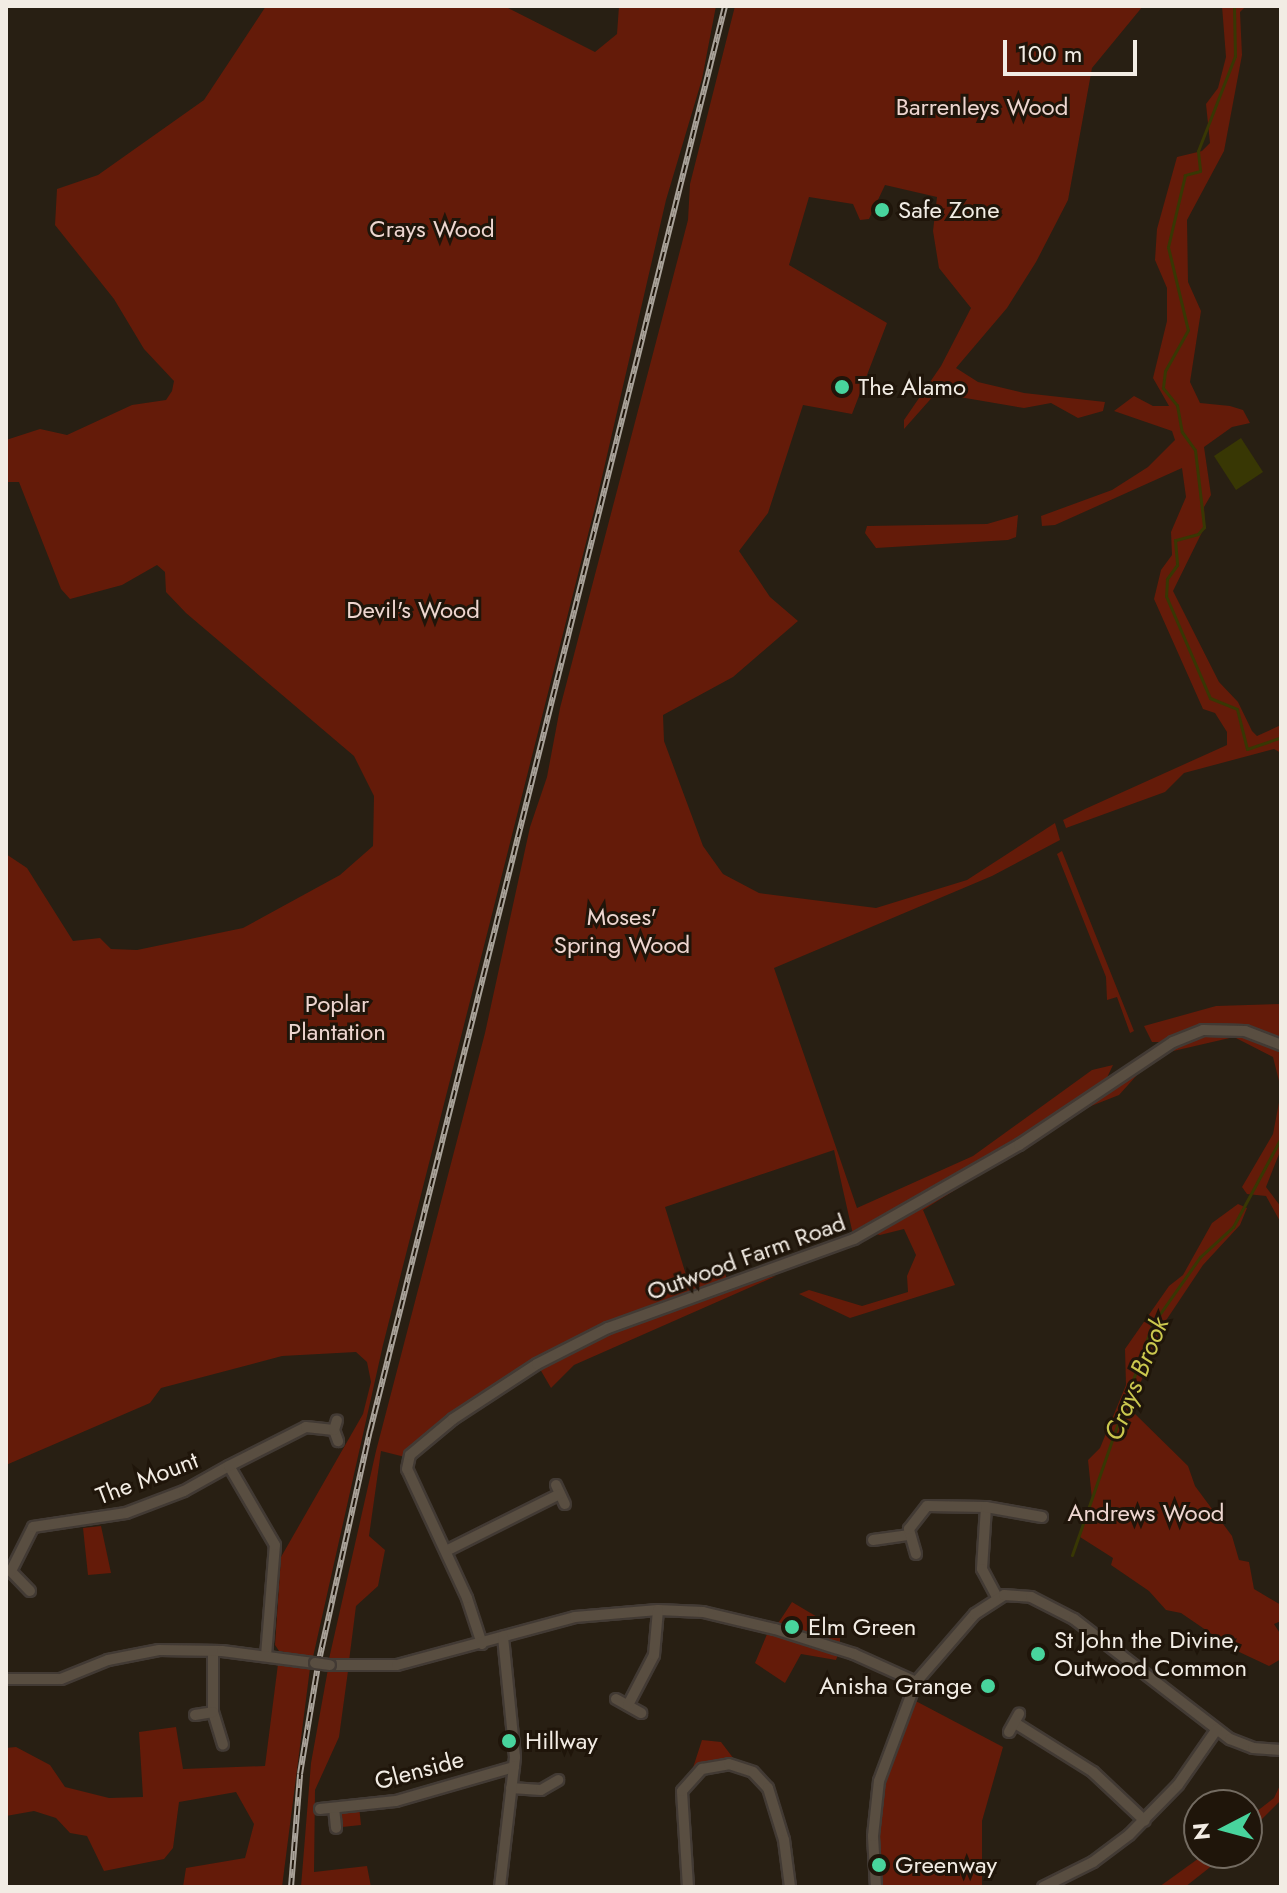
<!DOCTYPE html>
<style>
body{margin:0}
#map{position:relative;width:1287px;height:1893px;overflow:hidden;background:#281f13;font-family:Jost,sans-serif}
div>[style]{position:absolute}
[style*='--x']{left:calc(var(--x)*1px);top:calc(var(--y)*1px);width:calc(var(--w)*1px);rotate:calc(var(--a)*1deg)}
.green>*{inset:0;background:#641b09}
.water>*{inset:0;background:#383704}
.stream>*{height:3px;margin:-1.5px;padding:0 1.5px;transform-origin:1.5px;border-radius:1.5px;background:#383704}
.roads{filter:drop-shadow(2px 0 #423a34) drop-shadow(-2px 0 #423a34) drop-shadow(0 2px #423a34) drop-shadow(0 -2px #423a34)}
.street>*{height:10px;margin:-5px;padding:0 5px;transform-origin:5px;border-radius:5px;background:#594e41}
.rail>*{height:6px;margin-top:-3px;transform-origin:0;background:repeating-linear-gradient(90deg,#1f150a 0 9px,#a9a299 0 18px);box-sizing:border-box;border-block:2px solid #a9a299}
.bridges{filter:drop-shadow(2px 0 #423a34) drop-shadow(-2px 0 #423a34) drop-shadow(0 2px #423a34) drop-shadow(0 -2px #423a34)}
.street-bridge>*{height:10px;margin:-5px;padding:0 5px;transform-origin:5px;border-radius:5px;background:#594e41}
.dots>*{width:22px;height:22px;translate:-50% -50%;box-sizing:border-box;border:4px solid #1f150a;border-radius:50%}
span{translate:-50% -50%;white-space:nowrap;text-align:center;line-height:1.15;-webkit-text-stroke:6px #1f150a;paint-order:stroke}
.park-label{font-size:24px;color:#eed6d0}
.poi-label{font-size:24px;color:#f2ece4}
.left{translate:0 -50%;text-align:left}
.right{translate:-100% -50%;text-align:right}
.street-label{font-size:24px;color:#f2ece4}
.water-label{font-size:26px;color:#cbc84e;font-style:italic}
.frame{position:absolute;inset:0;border:8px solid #f2ece4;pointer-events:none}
.north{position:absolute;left:1183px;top:1789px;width:80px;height:80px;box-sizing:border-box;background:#1f150a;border:2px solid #736b61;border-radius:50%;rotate:264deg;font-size:22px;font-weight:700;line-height:32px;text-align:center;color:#f2ece4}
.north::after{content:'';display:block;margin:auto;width:28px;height:36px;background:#48d49d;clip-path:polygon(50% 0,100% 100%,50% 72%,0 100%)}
.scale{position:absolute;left:1003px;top:40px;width:134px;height:36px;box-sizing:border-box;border:4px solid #f2ece4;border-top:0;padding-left:10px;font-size:24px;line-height:28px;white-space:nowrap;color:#f2ece4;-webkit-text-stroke:6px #1f150a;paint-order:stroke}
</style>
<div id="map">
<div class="green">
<i style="clip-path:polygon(266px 6px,504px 6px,595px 52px,617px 34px,619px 6px,716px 6px,702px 79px,666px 200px,596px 503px,383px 1345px,313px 1657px,279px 1651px,275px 1645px,281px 1557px,363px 1414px,371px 1382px,367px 1362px,356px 1352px,282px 1356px,161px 1388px,150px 1403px,6px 1465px,6px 854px,27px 868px,73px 941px,100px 938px,111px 949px,137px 950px,243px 928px,340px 875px,373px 846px,374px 796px,354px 756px,186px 613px,166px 592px,165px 572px,157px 565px,122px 585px,70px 599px,61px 589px,19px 482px,6px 482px,6px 440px,40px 429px,67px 435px,132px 405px,166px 400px,172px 391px,174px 381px,144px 349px,114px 299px,55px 225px,57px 189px,98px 175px,204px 100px)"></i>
<i style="clip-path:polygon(735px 6px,1143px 6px,1092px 68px,1068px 200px,1036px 262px,1007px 308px,956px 368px,978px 382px,1024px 393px,1105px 402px,1103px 411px,1078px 418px,1051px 403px,1024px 408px,936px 393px,904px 429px,904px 420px,941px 366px,971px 308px,939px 268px,933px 231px,937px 197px,885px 185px,869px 219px,860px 220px,853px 204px,809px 197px,789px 265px,887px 323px,852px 414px,803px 405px,768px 513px,739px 551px,770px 597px,798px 621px,733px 677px,663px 715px,664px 741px,703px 846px,723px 874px,759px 893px,876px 908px,967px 880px,1055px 823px,1060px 840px,992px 876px,774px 968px,857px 1208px,973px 1156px,1092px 1070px,1113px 1065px,1103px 1086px,1172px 1042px,1152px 1042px,1144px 1026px,1216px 1006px,1281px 1004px,1281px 1039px,1244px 1033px,1281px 1046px,1281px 1089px,1273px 1057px,1234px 1037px,1169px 1052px,1137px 1075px,1119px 1095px,1086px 1108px,923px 1210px,955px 1285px,850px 1318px,799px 1294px,809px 1290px,862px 1306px,908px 1292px,907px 1276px,916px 1255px,904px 1229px,880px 1235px,867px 1232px,854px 1239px,834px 1150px,665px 1207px,687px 1278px,725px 1273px,729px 1286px,776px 1276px,574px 1365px,551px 1388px,537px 1364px,468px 1402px,405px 1457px,381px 1451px,369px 1536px,385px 1550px,378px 1586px,356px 1606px,349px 1661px,329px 1659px,376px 1451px,485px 1033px,530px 827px,547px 777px,560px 708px,688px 220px,690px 184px)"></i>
<i style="clip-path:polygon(1222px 6px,1246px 6px,1240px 12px,1242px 55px,1224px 151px,1187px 220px,1188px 282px,1201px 311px,1190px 382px,1200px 403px,1230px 406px,1243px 410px,1250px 423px,1232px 427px,1204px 447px,1211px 495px,1204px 507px,1205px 526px,1173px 591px,1219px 682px,1238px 702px,1252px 731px,1257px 736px,1281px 725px,1281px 753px,1274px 749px,1184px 773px,1165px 792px,1066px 828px,1063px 820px,1085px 809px,1227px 745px,1227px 732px,1215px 713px,1203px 709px,1154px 599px,1161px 570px,1172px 555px,1171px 532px,1186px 497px,1182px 468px,1055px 525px,1042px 526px,1041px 516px,1112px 490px,1148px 467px,1175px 440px,1172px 431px,1114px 411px,1134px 396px,1153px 406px,1169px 406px,1153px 378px,1167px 321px,1167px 288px,1155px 260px,1157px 229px,1177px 157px,1202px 151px,1210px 143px,1206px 104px,1218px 88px,1226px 57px)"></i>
<i style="clip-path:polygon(1018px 515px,1016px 537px,1008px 540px,876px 548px,865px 533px,867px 526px,987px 524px)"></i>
<i style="clip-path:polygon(1062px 851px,1134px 1031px,1130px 1033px,1117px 997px,1107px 1000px,1106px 977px,1057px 854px)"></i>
<i style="clip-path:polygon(1281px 1092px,1281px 1149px,1266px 1187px,1281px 1207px,1281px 1223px,1266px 1196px,1247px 1194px,1242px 1187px,1273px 1134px)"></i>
<i style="clip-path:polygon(1238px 1204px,1247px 1208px,1240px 1225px,1203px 1265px,1165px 1322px,1130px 1409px,1188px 1466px,1195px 1486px,1232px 1536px,1239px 1560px,1249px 1562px,1254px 1589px,1281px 1605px,1281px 1621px,1274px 1624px,1281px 1635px,1281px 1659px,1269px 1666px,1235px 1650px,1181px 1613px,1166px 1610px,1149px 1591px,1111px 1565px,1113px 1558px,1080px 1537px,1092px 1499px,1088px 1460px,1100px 1448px,1126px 1385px,1125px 1349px,1169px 1286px,1183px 1275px,1212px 1223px)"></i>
<i style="clip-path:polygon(101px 1526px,111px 1573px,88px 1575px,83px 1528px)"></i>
<i style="clip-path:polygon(792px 1602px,824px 1621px,840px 1637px,840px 1649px,836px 1660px,801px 1654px,785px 1683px,755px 1663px,770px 1627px,775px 1628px)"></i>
<i style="clip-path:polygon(278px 1664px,310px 1668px,282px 1887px,183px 1887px,186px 1868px,245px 1858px,254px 1824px,236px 1792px,179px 1802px,173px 1848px,164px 1859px,104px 1871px,87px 1836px,70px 1833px,56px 1818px,34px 1811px,6px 1816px,6px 1748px,16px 1747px,50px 1765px,65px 1787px,109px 1798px,143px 1797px,139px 1732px,176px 1727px,183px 1769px,265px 1766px)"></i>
<i style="clip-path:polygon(328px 1669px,348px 1671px,339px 1737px,315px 1790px,314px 1872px,367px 1866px,371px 1887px,301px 1887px,311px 1763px)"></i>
<i style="clip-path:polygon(910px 1698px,1003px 1747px,982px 1821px,982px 1887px,876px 1887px,874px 1812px)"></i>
<i style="clip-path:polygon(702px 1740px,721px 1742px,740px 1767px,729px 1764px,690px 1777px)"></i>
<i style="clip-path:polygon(1281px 1783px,1281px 1800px,1247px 1834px,1247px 1819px,1274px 1798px)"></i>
<i style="clip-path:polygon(359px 1806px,361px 1825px,342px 1827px,340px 1808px)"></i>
<i style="clip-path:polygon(1206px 1853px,1228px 1853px,1185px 1887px,1159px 1887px)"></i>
</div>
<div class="water">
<i style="clip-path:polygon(1241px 438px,1263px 472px,1236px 490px,1214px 456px)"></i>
</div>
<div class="stream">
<i style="--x:1234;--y:6;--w:50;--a:88.9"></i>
<i style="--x:1235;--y:56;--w:102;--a:111.3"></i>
<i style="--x:1198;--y:151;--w:20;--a:84"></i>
<i style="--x:1200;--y:171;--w:16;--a:165"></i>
<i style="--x:1185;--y:175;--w:74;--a:103.3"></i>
<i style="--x:1168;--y:247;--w:85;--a:76.5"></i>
<i style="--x:1188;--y:330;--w:47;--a:119.3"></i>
<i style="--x:1165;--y:371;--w:17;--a:97"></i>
<i style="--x:1163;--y:388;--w:22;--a:51"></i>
<i style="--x:1177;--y:405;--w:27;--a:80"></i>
<i style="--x:1182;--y:432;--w:22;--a:54"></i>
<i style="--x:1195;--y:450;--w:78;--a:83.3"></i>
<i style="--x:1204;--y:527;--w:9;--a:131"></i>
<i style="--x:1198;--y:534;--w:24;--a:165"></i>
<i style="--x:1175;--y:540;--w:25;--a:85"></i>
<i style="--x:1177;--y:565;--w:17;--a:126"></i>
<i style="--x:1167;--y:579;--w:17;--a:93"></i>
<i style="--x:1166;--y:596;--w:111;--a:66.7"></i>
<i style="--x:1210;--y:698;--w:29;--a:22"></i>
<i style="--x:1237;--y:709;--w:41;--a:76"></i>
<i style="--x:1247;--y:749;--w:36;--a:-19"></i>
<i style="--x:1281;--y:1017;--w:16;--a:90"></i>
<i style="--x:1072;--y:1555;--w:244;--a:-70.8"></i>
<i style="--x:1152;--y:1325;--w:83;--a:-54.8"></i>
<i style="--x:1200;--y:1257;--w:45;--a:-42.3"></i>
<i style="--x:1233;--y:1227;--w:101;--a:-61.7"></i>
</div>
<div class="roads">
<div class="street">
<i style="--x:334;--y:1430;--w:12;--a:70"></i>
<i style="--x:556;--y:1485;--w:21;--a:65"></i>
<i style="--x:986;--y:1507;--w:62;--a:93.7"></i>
<i style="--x:982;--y:1569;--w:32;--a:62"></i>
<i style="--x:873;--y:1540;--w:35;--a:-8"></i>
<i style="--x:446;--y:1551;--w:127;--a:-26.6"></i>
<i style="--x:916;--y:1554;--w:26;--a:-106"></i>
<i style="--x:909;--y:1529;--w:29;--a:-52"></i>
<i style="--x:927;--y:1506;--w:59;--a:1"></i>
<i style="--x:986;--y:1507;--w:57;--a:10.1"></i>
<i style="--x:30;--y:1591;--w:28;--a:-134"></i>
<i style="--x:11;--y:1571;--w:49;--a:-63.4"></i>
<i style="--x:33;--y:1527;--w:94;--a:-8.6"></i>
<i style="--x:126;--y:1513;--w:62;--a:-20.8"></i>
<i style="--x:184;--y:1491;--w:51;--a:-29.1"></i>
<i style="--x:482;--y:1644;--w:48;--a:-108.1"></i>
<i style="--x:467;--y:1598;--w:142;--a:-114.9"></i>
<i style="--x:407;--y:1469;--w:14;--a:-78"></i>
<i style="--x:410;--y:1455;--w:56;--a:-39.9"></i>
<i style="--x:453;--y:1419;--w:100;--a:-33.2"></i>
<i style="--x:537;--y:1364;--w:80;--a:-26.9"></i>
<i style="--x:608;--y:1328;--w:262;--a:-19.9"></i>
<i style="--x:854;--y:1239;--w:190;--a:-29.7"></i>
<i style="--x:1019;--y:1145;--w:185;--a:-33.8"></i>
<i style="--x:1173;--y:1042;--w:32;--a:-22"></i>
<i style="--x:1203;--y:1030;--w:42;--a:1.4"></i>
<i style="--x:1245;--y:1031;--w:39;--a:21"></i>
<i style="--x:213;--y:1652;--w:60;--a:90"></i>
<i style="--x:213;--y:1712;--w:34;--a:73"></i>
<i style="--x:266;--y:1656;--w:111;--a:-85.4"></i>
<i style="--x:275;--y:1545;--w:91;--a:-120.2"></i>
<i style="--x:229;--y:1466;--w:86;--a:-26.9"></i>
<i style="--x:306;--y:1427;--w:28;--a:6"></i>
<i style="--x:334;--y:1430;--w:10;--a:-73"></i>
<i style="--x:330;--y:1665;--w:67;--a:0"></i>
<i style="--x:397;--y:1665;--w:184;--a:-15.1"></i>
<i style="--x:575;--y:1617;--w:83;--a:-4.8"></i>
<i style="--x:658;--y:1610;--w:45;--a:2.5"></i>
<i style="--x:703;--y:1612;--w:74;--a:13.3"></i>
<i style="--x:775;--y:1629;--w:83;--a:17.6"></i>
<i style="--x:854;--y:1654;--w:68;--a:24.3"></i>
<i style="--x:6;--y:1679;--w:55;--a:0"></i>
<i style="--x:61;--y:1679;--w:51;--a:-22"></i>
<i style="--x:108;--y:1660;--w:52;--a:-11.1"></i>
<i style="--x:159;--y:1650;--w:63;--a:0.9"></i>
<i style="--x:222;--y:1651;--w:94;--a:7.4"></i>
<i style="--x:616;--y:1699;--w:29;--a:29"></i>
<i style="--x:628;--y:1705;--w:56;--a:-62.5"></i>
<i style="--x:654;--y:1655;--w:45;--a:-84.9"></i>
<i style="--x:195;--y:1715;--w:18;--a:-9"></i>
<i style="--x:1015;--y:1723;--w:92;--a:32.1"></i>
<i style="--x:1093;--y:1772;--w:71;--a:43.3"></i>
<i style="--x:1009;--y:1732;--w:21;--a:-61"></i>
<i style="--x:511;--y:1788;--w:30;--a:4"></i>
<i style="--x:541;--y:1790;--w:20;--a:-30"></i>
<i style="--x:334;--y:1808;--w:20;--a:84"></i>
<i style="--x:320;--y:1809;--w:76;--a:-6"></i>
<i style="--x:396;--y:1801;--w:123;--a:-16.1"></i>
<i style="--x:500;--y:1887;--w:131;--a:-83.4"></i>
<i style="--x:515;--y:1757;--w:121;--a:-95.7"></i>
<i style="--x:688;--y:1887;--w:96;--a:-93.6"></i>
<i style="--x:682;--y:1791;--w:30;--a:-48"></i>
<i style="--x:702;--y:1769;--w:27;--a:-10"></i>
<i style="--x:729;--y:1764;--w:25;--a:18"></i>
<i style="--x:753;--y:1772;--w:22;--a:47"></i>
<i style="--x:768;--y:1788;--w:54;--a:72.9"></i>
<i style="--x:784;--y:1840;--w:47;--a:82.7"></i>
<i style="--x:876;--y:1887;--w:51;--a:-93.4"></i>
<i style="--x:873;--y:1836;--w:55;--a:-83.8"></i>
<i style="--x:879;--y:1781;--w:106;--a:-69.5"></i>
<i style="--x:916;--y:1682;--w:90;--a:-49.1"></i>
<i style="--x:975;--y:1614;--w:35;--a:-33"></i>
<i style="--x:1004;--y:1595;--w:27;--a:4"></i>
<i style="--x:1031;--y:1597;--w:48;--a:27.1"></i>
<i style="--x:1074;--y:1619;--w:197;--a:37.6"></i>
<i style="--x:1230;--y:1739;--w:25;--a:21"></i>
<i style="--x:1253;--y:1748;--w:28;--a:4"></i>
<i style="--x:1043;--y:1887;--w:56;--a:-26.6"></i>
<i style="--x:1093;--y:1862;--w:45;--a:-36.9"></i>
<i style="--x:1129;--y:1835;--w:70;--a:-45.6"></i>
<i style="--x:1178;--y:1785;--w:68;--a:-55.1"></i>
</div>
</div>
<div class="rail">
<i style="--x:291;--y:1887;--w:113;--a:-85.4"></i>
<i style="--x:300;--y:1774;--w:110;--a:-80.6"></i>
<i style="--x:318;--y:1665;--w:240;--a:-77.5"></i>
<i style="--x:370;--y:1431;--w:1469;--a:-76.01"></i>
</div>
<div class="bridges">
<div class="street-bridge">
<i style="--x:315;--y:1663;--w:15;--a:8"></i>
</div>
</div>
<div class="dots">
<i style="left:882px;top:210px;background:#48d49d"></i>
<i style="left:842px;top:387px;background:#48d49d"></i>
<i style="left:792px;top:1627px;background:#48d49d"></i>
<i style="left:1038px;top:1654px;background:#48d49d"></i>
<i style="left:988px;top:1686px;background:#48d49d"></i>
<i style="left:509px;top:1741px;background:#48d49d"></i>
<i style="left:879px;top:1865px;background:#48d49d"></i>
</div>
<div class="park-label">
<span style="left:982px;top:107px">Barrenleys Wood</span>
<span style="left:432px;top:229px">Crays Wood</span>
<span style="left:413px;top:610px">Devil's Wood</span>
<span style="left:622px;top:931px">Moses'<br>Spring Wood</span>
<span style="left:337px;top:1018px">Poplar<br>Plantation</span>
<span style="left:1146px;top:1513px">Andrews Wood</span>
</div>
<div class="poi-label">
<span class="left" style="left:898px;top:210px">Safe Zone</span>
<span class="left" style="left:858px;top:387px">The Alamo</span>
<span class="left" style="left:808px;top:1627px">Elm Green</span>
<span class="left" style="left:1054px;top:1654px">St John the Divine,<br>Outwood Common</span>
<span class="right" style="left:972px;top:1686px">Anisha Grange</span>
<span class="left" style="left:525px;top:1741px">Hillway</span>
<span class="left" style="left:895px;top:1865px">Greenway</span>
</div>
<div class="street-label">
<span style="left:746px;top:1257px;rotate:-20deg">Outwood Farm Road</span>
<span style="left:147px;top:1478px;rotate:-21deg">The Mount</span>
<span style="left:419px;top:1770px;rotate:-15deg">Glenside</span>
</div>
<div class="water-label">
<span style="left:1137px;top:1379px;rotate:-68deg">Crays Brook</span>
</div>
<div class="frame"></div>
<div class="north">N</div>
<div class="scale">100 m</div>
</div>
